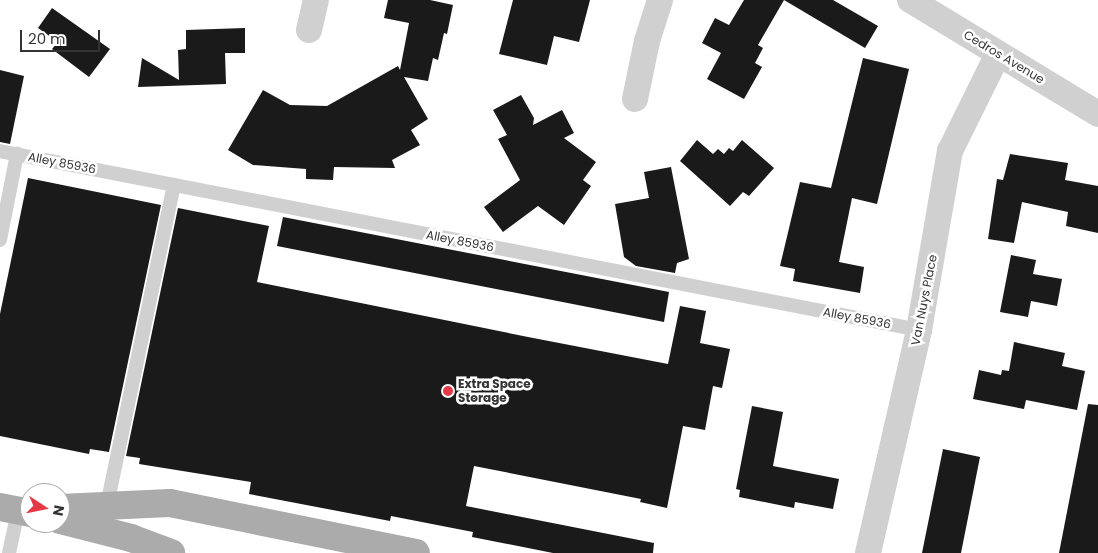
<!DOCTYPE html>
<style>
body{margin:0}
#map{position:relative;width:1098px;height:553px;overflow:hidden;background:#fff;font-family:Poppins,sans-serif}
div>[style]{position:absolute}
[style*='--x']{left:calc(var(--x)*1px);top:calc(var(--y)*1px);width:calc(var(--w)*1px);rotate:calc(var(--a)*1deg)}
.building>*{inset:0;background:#1a1a1a}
.service>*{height:14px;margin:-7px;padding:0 7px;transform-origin:7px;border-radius:7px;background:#d0d0d0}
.minor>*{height:26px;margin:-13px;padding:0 13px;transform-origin:13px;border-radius:13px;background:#d0d0d0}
.primary>*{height:28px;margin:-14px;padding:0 14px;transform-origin:14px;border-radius:14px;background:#ababab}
.dots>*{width:14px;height:14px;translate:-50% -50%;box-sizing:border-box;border:2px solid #fff;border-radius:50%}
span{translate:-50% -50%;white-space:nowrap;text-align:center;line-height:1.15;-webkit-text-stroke:5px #fff;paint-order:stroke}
.street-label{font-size:12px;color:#333}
.poi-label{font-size:12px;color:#333;font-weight:700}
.left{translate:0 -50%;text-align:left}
.north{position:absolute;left:20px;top:483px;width:50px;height:50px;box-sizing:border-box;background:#fff;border:1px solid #adadad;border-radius:50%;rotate:101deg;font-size:14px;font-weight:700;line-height:20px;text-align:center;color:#333}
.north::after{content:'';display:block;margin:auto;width:18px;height:22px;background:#e63946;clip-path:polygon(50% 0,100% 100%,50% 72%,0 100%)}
.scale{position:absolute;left:20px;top:30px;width:80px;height:22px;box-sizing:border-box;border:2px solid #333;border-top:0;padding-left:6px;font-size:15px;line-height:18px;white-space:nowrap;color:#333;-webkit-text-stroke:4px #fff;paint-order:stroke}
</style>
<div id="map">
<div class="building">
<i style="clip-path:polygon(388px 0,430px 0,453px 5px,447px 34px,444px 33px,438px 60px,433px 58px,428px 81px,404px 77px,428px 119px,411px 130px,420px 145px,392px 160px,395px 168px,334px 167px,333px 180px,306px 179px,306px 169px,253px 165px,228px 150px,263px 90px,290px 105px,327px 106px,398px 66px,400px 70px,409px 23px,384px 18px)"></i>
<i style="clip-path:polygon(513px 0,590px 0,579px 42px,554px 36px,547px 65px,499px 54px)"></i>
<i style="clip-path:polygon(744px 0,833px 0,878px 26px,865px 48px,784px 0,758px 45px,763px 48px,755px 63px,762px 67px,744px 99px,707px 79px,721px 53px,702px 43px,715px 18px,729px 25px)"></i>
<i style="clip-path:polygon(52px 8px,110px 49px,89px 77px,52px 49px,58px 42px,38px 28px)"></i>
<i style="clip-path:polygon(245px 28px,245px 53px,225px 53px,226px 84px,138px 87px,142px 58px,179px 80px,178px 50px,186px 49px,186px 30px)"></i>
<i style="clip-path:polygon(863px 58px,909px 69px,877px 204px,852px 198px,839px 262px,864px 267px,860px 293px,793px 281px,795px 269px,780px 266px,800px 182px,831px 188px)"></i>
<i style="clip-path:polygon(0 70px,24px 76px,10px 144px,0 142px)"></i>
<i style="clip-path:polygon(521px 95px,534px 118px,533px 125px,562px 110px,574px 133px,564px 138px,596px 162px,583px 180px,591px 186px,564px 225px,538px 206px,503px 232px,484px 207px,520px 180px,498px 139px,507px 135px,493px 110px)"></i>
<i style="clip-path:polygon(697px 140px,713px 154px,718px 149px,724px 154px,729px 148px,733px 151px,742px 140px,774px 168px,749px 196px,743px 192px,730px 206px,680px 161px)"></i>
<i style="clip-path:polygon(1010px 154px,1068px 163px,1065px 180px,1098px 186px,1098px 233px,1066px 226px,1068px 212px,1022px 202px,1014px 243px,988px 239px,997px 179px,1003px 180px)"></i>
<i style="clip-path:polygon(671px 167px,689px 259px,677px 263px,675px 273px,636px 266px,624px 257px,615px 204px,649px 198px,644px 172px)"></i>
<i style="clip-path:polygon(28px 178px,161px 205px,109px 452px,90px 449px,89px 454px,0 436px,0 314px)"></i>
<i style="clip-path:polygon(178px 208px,269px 226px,257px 282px,528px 337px,668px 364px,680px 306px,706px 311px,700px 343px,730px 349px,722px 388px,713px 386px,705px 430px,683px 426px,667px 508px,640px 502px,641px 499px,474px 466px,466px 506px,654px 543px,653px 553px,553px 553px,472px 537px,473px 532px,391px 516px,390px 521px,249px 494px,251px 482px,139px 464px,140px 458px,126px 456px)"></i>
<i style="clip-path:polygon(283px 217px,669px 292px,664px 322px,277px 246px)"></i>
<i style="clip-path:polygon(1011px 255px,1036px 260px,1033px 274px,1062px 279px,1057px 306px,1031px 301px,1028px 317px,1000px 312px)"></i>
<i style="clip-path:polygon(1014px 342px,1065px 353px,1062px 366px,1085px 371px,1077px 410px,1026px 400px,1024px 409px,973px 399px,979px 370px,1001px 375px,1002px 370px,1009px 371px)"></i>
<i style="clip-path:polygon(1088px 404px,1098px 405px,1098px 553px,1059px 553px)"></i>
<i style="clip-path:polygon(752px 406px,783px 412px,773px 466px,839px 479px,833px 509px,795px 502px,794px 508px,739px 497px,740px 490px,736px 489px)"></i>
<i style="clip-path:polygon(943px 449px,980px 457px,961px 553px,922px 553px)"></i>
</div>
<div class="service">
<i style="--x:0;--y:151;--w:936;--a:11.02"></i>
<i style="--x:0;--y:240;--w:88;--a:-78.8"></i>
<i style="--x:107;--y:505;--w:327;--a:-78.2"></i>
<i style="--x:9;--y:553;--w:43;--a:-77.9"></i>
</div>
<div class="minor">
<i style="--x:910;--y:0;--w:220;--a:31.2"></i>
<i style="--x:309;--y:30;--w:31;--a:-77"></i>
<i style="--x:635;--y:99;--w:59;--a:-78.3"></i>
<i style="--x:647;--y:41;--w:43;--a:-72.4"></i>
<i style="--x:868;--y:553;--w:229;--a:-77.1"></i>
<i style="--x:919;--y:330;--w:182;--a:-80.2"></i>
<i style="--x:950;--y:151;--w:108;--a:-63.7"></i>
</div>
<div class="primary">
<i style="--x:0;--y:507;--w:31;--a:11"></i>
<i style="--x:60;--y:508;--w:110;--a:-2.6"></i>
<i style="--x:170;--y:503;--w:251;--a:11.5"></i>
<i style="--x:60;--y:520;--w:73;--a:14.2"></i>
<i style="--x:131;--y:538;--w:43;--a:20.6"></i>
</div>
<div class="dots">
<i style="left:448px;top:391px;background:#e63946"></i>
</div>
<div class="street-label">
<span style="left:1004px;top:57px;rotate:31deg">Cedros Avenue</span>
<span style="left:62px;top:163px;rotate:11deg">Alley 85936</span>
<span style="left:460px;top:241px;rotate:11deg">Alley 85936</span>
<span style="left:924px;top:300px;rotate:-79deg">Van Nuys Place</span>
<span style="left:857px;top:318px;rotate:11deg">Alley 85936</span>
</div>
<div class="poi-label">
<span class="left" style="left:458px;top:391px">Extra Space<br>Storage</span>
</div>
<div class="north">N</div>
<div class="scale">20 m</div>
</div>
